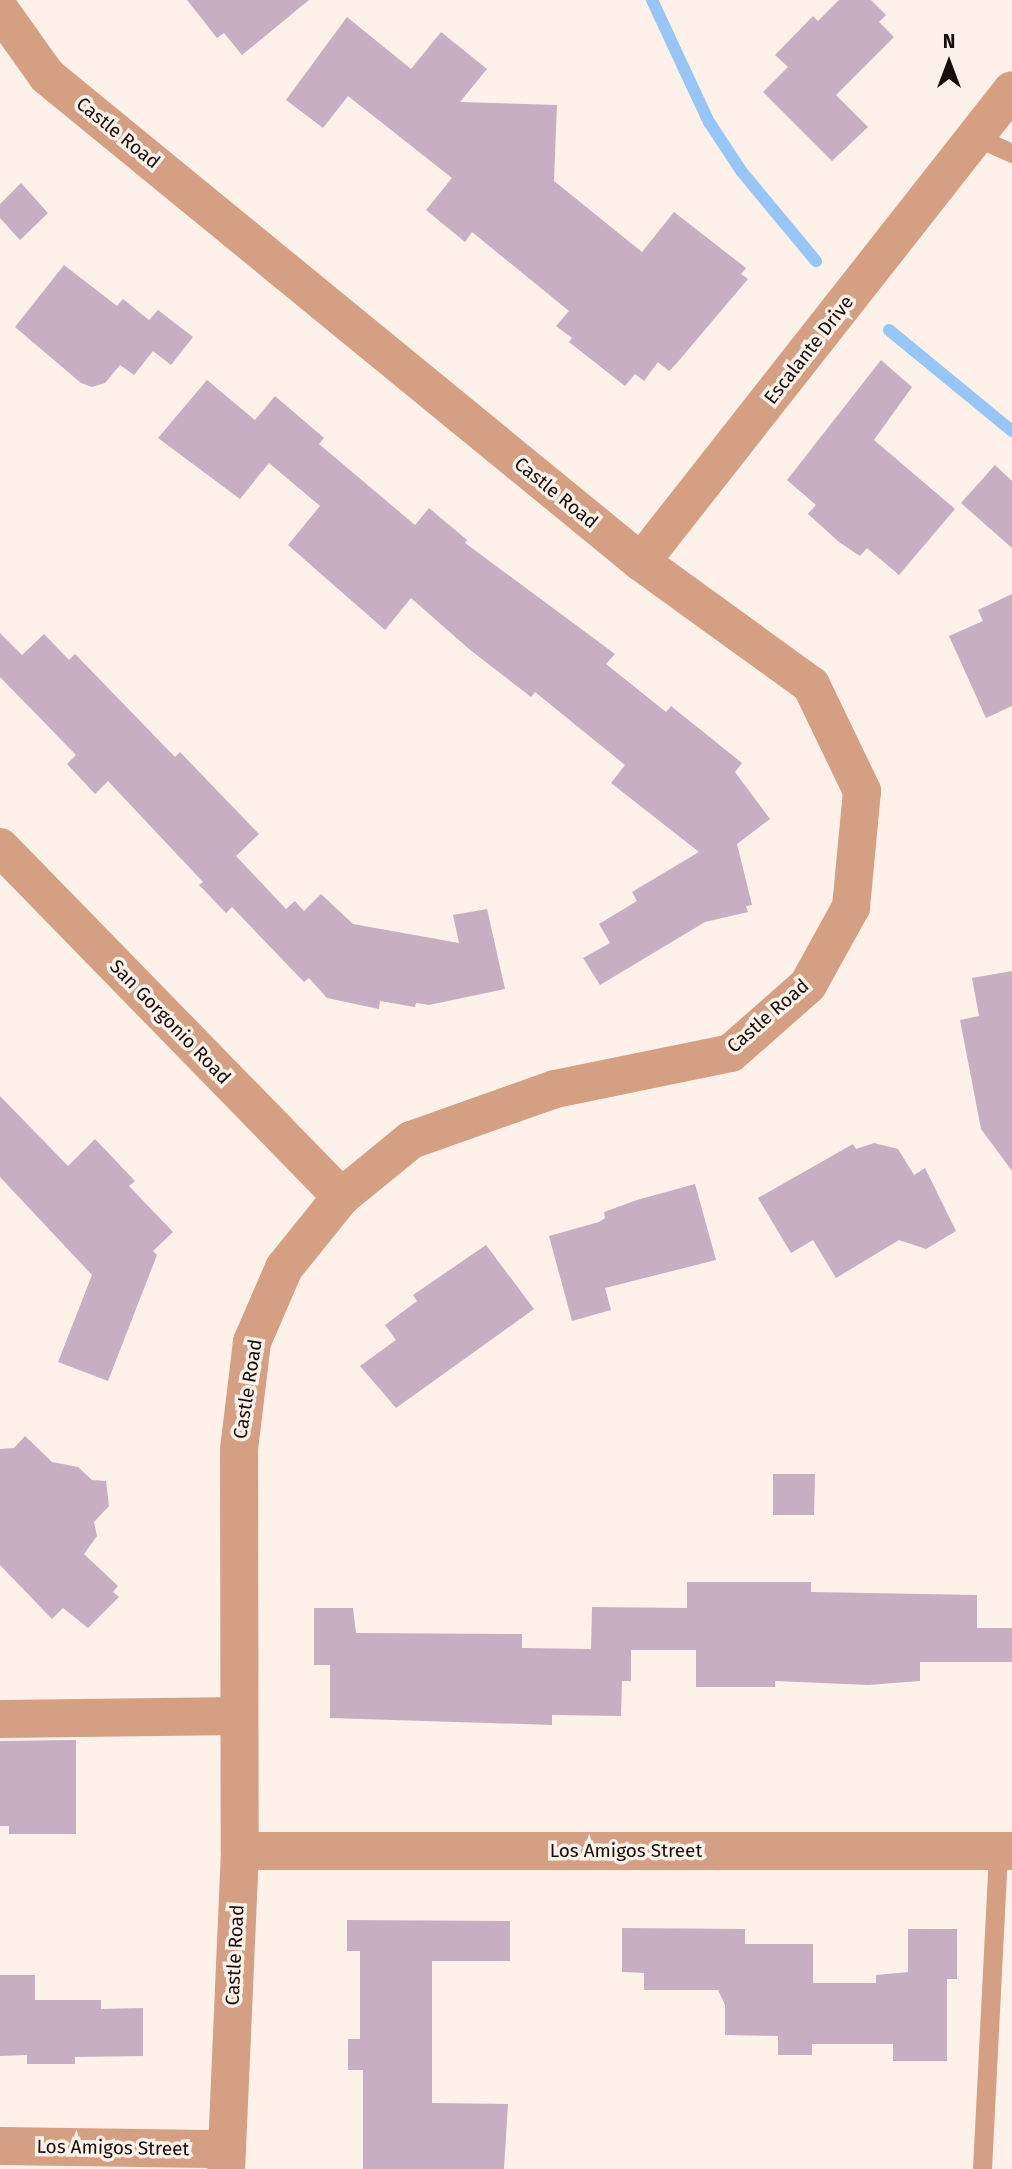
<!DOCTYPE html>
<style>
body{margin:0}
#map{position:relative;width:1012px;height:2169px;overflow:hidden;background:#fdf1ea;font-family:"Fira Sans",sans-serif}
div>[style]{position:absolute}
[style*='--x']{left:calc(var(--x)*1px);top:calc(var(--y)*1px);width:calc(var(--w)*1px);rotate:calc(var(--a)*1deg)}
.stream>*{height:12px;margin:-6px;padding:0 6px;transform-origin:6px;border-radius:6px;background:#97c5f5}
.building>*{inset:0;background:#c7aec2}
.lane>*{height:19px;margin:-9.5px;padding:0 9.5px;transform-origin:9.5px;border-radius:9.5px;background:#d59f84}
.street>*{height:38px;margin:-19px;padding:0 19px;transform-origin:19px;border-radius:19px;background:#d59f84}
span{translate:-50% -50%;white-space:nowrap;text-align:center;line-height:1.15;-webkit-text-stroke:7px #fdf1ea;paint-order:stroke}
.street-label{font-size:19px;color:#170e08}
.north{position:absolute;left:914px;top:28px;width:70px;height:70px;-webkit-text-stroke:5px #fdf1ea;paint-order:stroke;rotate:0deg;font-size:19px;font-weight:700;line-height:28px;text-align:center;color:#170e08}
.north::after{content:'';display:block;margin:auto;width:24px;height:32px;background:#170e08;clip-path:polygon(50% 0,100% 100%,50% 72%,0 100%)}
</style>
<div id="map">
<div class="stream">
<i style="--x:652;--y:0;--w:135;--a:65"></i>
<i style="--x:709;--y:122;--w:60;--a:56.6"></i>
<i style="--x:742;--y:172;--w:116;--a:50.3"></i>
<i style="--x:889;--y:330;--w:159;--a:39.4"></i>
</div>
<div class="building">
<i style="clip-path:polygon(187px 0,309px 0,242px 55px,224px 33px,217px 38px)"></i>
<i style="clip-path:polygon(839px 0,871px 0,886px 15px,879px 22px,894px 37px,836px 95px,868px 127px,832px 161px,763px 92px,788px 67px,775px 55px,813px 16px,818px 21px)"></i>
<i style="clip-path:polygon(347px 17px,411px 69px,441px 32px,487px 69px,460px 102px,557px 105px,554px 181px,642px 252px,674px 212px,746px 268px,741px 274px,748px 279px,676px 364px,669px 371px,658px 362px,644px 381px,635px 374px,625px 386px,569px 342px,572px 338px,556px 326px,569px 311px,472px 232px,465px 242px,426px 210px,452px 178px,348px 96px,323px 128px,286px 100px)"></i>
<i style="clip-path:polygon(21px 183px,48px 213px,20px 240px,0 218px,0 204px)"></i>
<i style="clip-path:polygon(64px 265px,117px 306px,123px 299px,149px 320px,158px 310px,193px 337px,171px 365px,153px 351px,134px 375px,120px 365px,105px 383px,92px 387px,81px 383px,15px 327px)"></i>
<i style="clip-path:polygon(881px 360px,912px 387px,874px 440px,955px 509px,899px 575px,867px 548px,860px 556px,839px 542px,808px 514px,816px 505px,787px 480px)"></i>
<i style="clip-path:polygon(207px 380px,255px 420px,275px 396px,324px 438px,319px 444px,415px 525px,429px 508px,467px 540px,465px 543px,615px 654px,606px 664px,666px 712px,671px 706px,742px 763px,735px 772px,770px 819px,737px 844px,752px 905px,746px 906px,748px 912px,705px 922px,600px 985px,583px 958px,610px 943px,599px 924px,637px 901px,632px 892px,699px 852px,611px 783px,625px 765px,535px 692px,531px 697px,469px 649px,411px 598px,385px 630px,288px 545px,320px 506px,269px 463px,240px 499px,158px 438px)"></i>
<i style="clip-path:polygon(995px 465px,1012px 481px,1012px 548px,961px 503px)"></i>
<i style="clip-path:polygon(1012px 594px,1012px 706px,986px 718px,949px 636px,983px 621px,978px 610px)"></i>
<i style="clip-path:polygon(0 633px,22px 655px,44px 634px,69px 660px,75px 654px,175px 757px,180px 752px,259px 834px,236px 856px,286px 909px,295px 901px,304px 911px,321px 894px,353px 924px,459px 943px,453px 915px,487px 909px,505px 989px,429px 1005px,416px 1003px,415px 1007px,380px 1001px,379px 1009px,327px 998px,309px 978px,304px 982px,232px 907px,226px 913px,199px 885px,203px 882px,108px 781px,95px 794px,67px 764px,76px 755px,0 677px)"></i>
<i style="clip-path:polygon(1012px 971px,1012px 1171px,981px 1129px,960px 1020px,979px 1016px,972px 978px)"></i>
<i style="clip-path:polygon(0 1096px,68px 1166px,95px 1139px,135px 1181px,129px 1186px,173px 1232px,153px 1251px,157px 1255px,108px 1381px,58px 1362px,92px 1275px,0 1177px)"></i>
<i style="clip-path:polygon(874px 1143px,898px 1149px,914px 1175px,925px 1168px,956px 1231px,926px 1249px,899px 1240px,836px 1278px,813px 1240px,791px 1253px,758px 1198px,853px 1144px,856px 1149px)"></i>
<i style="clip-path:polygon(695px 1184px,716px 1260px,605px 1288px,611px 1310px,572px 1321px,549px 1236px,599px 1222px,605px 1218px,604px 1212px,637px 1200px)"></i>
<i style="clip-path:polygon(486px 1245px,534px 1309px,396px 1408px,360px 1366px,396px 1340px,385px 1325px,417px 1301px,413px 1295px)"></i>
<i style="clip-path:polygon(25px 1436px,52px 1462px,78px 1467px,92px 1480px,106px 1481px,109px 1506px,94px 1522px,97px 1536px,84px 1554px,118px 1586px,113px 1592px,119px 1597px,88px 1628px,63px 1608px,52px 1619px,0 1565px,0 1449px,14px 1448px)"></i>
<i style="clip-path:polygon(773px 1474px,815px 1474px,814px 1515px,773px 1515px)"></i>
<i style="clip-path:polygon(687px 1582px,811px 1582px,811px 1592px,977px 1595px,977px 1628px,1012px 1628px,1012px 1662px,920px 1662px,920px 1681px,868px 1685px,775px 1681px,775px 1687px,696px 1687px,696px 1650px,631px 1650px,631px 1681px,622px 1681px,621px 1716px,552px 1715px,552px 1725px,330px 1718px,330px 1665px,314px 1665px,314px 1608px,353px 1608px,356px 1633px,522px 1634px,522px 1648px,591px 1649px,592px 1607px,687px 1608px)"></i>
<i style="clip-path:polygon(76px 1740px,76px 1834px,9px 1834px,9px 1826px,0 1826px,0 1741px)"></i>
<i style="clip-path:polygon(347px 1920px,510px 1921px,510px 1961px,432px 1961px,432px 2103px,508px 2104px,504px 2169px,363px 2169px,363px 2070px,348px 2070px,348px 2039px,360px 2039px,360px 1951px,347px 1951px)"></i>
<i style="clip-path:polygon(622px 1928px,745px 1929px,745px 1944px,813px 1944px,813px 1983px,876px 1983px,876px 1975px,908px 1972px,908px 1929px,957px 1929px,957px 1979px,947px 1979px,947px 2061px,893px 2061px,893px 2044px,812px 2044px,812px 2055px,778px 2055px,778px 2036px,725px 2035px,725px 2005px,718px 1990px,644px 1990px,644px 1973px,622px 1972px)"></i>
<i style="clip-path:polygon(0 1975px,35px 1975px,35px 2000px,101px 2000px,101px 2009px,143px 2008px,143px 2056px,75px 2057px,75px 2064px,27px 2064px,27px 2055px,0 2056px)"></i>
</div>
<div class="lane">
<i style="--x:976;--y:137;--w:39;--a:24"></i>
<i style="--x:982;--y:2169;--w:318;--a:-87.1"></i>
</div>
<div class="street">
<i style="--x:0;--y:10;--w:81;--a:54.5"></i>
<i style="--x:47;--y:76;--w:767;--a:39.29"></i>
<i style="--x:641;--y:562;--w:210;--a:35.9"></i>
<i style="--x:811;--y:685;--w:118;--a:64.3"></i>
<i style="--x:862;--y:791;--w:117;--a:95.4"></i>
<i style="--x:851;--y:907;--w:89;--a:118.9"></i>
<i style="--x:808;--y:985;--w:103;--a:138.6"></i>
<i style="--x:731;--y:1053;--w:180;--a:168.4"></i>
<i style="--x:555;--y:1089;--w:153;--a:160.5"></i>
<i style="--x:411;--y:1140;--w:90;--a:140.8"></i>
<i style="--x:341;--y:1197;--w:91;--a:128.8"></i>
<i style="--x:284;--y:1268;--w:81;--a:113.4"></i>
<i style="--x:252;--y:1342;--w:108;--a:96.9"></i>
<i style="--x:239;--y:1449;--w:402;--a:89.9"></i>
<i style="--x:240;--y:1851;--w:318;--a:92.5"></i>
<i style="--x:641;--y:562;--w:600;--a:-51.83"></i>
<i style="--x:0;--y:847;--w:489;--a:45.7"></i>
<i style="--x:0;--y:1719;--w:239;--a:-0.7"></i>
<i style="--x:240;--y:1851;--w:772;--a:0"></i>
<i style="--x:0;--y:2146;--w:226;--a:0.8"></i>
</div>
<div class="street-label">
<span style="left:118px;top:133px;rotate:39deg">Castle Road</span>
<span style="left:809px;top:350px;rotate:-52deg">Escalante Drive</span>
<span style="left:556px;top:493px;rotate:39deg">Castle Road</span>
<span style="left:768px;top:1016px;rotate:-41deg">Castle Road</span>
<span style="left:170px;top:1022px;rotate:46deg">San Gorgonio Road</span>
<span style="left:248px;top:1389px;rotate:-81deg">Castle Road</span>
<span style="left:626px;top:1851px">Los Amigos Street</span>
<span style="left:235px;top:1955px;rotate:-87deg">Castle Road</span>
<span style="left:113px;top:2148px;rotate:1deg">Los Amigos Street</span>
</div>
<div class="north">N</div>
</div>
